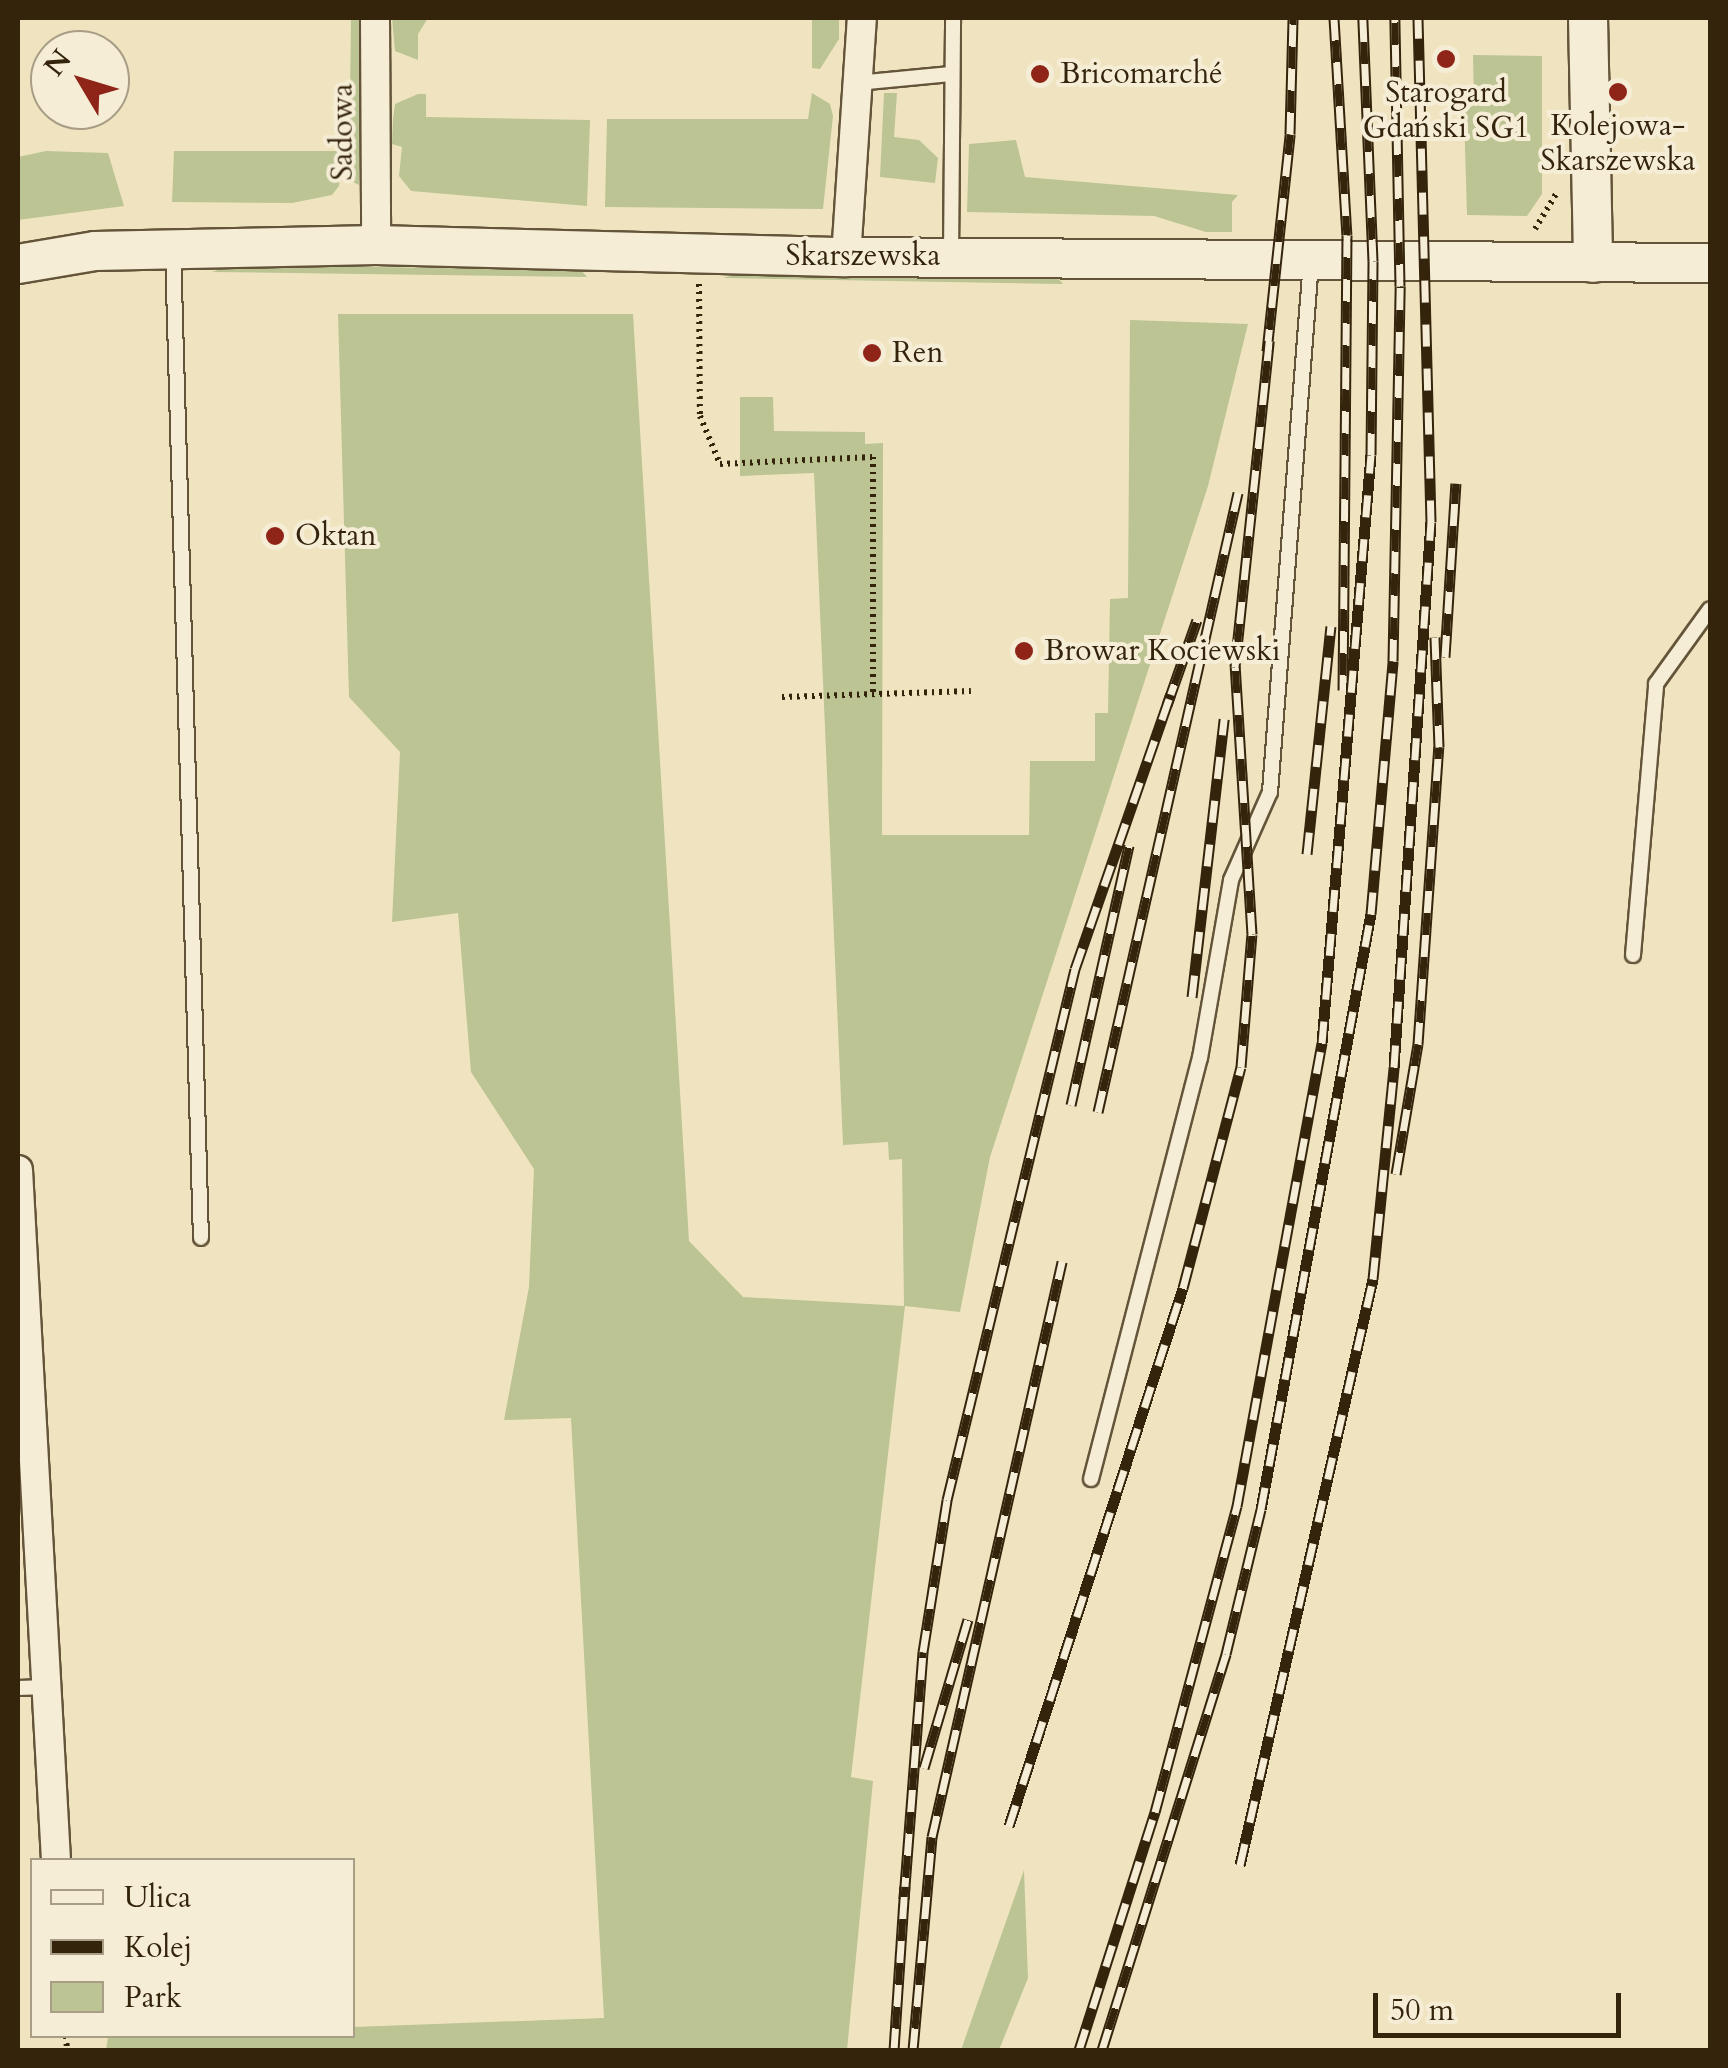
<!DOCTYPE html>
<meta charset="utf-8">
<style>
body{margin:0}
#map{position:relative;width:1728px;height:2068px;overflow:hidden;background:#f0e4c0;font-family:Cardo,serif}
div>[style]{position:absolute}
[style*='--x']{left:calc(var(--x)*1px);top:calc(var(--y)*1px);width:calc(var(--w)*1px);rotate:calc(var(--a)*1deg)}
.green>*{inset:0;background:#bbc492}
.path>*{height:6px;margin-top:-3px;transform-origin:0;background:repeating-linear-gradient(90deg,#35240c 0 2.5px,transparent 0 7.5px)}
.roads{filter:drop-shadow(2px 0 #645439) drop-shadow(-2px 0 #645439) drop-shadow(0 2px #645439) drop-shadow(0 -2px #645439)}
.lane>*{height:14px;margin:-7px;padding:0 7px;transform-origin:7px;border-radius:7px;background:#f5edd6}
.street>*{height:28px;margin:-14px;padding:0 14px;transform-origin:14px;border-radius:14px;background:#f5edd6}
.secondary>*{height:38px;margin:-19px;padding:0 19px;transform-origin:19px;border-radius:19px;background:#f5edd6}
.rail>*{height:11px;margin-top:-5.5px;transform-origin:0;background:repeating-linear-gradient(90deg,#f5edd6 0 22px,#35240c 0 44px);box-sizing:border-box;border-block:2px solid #35240c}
.dots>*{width:28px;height:28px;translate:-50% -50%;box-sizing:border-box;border:5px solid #f5edd6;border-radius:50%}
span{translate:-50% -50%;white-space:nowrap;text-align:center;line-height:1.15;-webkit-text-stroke:8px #f5edd6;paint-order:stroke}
.poi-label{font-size:30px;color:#35240c}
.left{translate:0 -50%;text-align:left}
.street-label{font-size:30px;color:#35240c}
.frame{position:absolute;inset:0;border:20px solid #35240c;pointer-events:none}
.legend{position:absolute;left:30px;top:1858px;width:325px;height:180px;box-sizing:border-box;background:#f5edd6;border:2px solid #a89d85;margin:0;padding:12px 18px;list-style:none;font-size:30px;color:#35240c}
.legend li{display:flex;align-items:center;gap:20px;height:50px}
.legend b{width:50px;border:2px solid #a89d85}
.north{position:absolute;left:30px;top:30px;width:100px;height:100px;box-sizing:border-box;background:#f5edd6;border:2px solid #a89d85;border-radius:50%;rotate:308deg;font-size:28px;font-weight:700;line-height:40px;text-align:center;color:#35240c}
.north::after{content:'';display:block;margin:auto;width:35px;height:45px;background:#8f2418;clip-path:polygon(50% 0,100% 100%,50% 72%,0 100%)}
.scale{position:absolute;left:1373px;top:1993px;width:248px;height:45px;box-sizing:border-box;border:5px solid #35240c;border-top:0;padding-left:12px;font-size:30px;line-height:35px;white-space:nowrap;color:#35240c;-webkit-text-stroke:8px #f5edd6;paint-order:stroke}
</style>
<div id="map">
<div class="green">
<i style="clip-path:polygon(351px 18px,362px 18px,359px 185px,349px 180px)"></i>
<i style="clip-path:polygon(392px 18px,428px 18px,418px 34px,418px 60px,395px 51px)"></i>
<i style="clip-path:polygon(812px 18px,839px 18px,839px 39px,820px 69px,812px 68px)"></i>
<i style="clip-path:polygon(1473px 55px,1542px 56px,1542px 194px,1527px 216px,1467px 215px,1464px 114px,1474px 104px)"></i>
<i style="clip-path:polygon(812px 93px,830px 104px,833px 116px,823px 209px,605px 207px,607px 119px,808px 119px)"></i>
<i style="clip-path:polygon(884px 93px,897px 93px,894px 137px,919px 140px,938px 158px,935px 183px,880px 177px)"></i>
<i style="clip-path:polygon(418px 94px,426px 94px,426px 117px,590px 120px,587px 206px,411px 191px,399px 176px,402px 147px,392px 144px,393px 119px,395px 104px)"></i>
<i style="clip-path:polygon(1016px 140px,1025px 177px,1238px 195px,1232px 202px,1232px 232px,1206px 232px,1154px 216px,967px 212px,969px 144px)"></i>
<i style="clip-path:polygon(46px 151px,108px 153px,124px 206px,18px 220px,18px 157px)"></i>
<i style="clip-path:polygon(174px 151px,343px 151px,339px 186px,332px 195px,292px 203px,172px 202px)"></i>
<i style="clip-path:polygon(232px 265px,581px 270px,587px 277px,212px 272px)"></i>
<i style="clip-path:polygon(748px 271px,1055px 275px,1063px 284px,723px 278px)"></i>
<i style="clip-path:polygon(338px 314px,633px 314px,689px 1241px,743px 1297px,904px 1306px,902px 1159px,889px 1160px,888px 1142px,843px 1145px,814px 473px,740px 476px,740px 397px,773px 397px,774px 431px,865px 432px,865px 444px,883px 443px,882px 835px,1029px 835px,1030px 761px,1095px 761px,1095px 713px,1108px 713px,1110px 599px,1128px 598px,1130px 320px,1248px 324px,1208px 486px,990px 1157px,960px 1312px,905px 1306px,851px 1777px,873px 1781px,847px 2050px,106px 2050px,108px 2037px,352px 2036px,353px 2027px,604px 2018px,571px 1418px,504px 1420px,529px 1287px,534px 1169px,471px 1072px,458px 913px,392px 922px,400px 752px,349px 697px)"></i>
<i style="clip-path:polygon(1024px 1870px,1028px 1978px,999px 2050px,961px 2050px)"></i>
</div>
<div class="path">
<i style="--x:1535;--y:229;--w:41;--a:-59"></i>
<i style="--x:699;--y:284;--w:132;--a:89.6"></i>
<i style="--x:700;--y:416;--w:52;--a:67.4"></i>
<i style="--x:720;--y:464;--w:153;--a:-2.6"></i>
<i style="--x:873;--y:457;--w:237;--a:90"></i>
<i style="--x:782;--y:697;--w:189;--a:-1.8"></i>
<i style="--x:66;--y:2036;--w:14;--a:86"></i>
</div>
<div class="roads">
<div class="lane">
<i style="--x:856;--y:83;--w:96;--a:-5.4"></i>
<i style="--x:173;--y:250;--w:988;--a:88.38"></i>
<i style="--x:951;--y:256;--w:238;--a:-89.5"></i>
<i style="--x:1633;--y:955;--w:272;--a:-85.1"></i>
<i style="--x:1656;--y:684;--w:92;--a:-54.2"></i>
<i style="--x:1091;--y:1479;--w:435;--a:-75.5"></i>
<i style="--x:1200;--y:1058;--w:181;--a:-80.1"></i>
<i style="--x:1231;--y:880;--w:96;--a:-66.1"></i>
<i style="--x:1270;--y:792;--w:533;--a:-85.58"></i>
<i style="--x:18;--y:1688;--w:29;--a:-2"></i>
</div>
<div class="street">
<i style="--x:375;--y:18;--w:227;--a:89.7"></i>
<i style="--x:846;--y:257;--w:240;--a:-86.2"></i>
<i style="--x:18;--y:1170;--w:691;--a:86.85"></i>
</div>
<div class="secondary">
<i style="--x:1588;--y:18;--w:245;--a:88.8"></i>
<i style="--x:18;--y:264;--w:78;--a:-9.6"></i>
<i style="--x:95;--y:251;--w:281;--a:-1.2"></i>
<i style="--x:376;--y:245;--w:470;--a:1.5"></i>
<i style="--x:846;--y:257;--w:864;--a:0.4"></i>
</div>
</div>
<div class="rail">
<i style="--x:1334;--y:18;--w:217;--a:86.6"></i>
<i style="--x:1347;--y:235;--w:455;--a:90.5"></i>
<i style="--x:1267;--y:351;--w:218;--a:-83.9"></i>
<i style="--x:1290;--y:134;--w:116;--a:-88.5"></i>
<i style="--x:1445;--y:657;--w:174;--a:-86.4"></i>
<i style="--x:1167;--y:705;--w:90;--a:-70.6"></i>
<i style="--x:1307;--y:854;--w:229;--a:-84"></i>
<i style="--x:1192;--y:997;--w:280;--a:-83.4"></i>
<i style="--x:1071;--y:1105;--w:266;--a:-77.4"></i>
<i style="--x:1098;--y:1112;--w:635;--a:-77.26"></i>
<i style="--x:1396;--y:1174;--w:132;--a:-80.4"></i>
<i style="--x:1418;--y:1044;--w:298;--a:-86"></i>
<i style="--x:1439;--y:747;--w:110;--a:-92.1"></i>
<i style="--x:924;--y:1768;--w:155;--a:-73.5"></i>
<i style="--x:1009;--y:1826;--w:565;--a:-72.08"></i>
<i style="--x:1183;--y:1288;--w:228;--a:-75.3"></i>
<i style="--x:1241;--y:1067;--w:133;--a:-85.3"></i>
<i style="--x:1252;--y:934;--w:268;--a:-93.6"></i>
<i style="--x:1235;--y:667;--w:328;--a:-84"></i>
<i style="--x:1240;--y:1865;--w:601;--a:-77.21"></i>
<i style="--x:1373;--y:1279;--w:213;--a:-84.3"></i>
<i style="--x:1394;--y:1067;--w:546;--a:-86.12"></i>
<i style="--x:1431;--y:522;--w:504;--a:-91.48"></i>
<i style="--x:904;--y:1899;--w:248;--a:-85.6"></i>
<i style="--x:923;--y:1652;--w:154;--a:-81"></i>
<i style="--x:947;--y:1500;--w:546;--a:-76.45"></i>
<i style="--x:1075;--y:969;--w:291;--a:-70.8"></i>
<i style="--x:894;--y:2050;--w:164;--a:-86.2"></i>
<i style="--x:913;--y:2050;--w:214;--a:-84.9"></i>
<i style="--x:932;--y:1837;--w:590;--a:-77.26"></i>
<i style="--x:1079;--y:2050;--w:250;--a:-72.3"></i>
<i style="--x:1155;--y:1812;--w:317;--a:-75"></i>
<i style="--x:1237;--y:1506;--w:471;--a:-79.6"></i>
<i style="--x:1322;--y:1043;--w:590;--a:-85.24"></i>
<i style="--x:1371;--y:455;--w:194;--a:-89.4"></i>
<i style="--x:1373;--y:261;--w:243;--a:-92.4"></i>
<i style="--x:1102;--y:2050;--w:415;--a:-72.6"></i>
<i style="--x:1226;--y:1654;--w:149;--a:-76.4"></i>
<i style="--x:1261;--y:1509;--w:605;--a:-79.53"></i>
<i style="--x:1371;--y:914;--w:254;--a:-85"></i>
<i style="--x:1393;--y:661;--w:375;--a:-88.9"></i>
<i style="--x:1400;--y:286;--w:268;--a:-91.1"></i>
</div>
<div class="dots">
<i style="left:1446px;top:59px;background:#8f2418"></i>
<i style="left:1040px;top:74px;background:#8f2418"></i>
<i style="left:1618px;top:92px;background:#8f2418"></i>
<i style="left:872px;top:353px;background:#8f2418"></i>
<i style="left:275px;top:536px;background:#8f2418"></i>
<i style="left:1024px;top:651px;background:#8f2418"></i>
</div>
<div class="poi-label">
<span class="left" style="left:1060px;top:74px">Bricomarché</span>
<span style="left:1446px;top:110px">Starogard<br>Gdański SG1</span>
<span style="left:1618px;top:143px">Kolejowa-<br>Skarszewska</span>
<span class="left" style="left:892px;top:353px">Ren</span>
<span class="left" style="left:295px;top:536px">Oktan</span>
<span class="left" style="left:1044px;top:651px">Browar Kociewski</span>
</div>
<div class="street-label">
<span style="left:343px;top:132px;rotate:-90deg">Sadowa</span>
<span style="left:863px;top:256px">Skarszewska</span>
</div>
<div class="frame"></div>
<ul class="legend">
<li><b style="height:12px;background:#f5edd6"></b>Ulica</li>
<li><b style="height:12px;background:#35240c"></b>Kolej</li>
<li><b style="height:28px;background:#bbc492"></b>Park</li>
</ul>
<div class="north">N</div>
<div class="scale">50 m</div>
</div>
